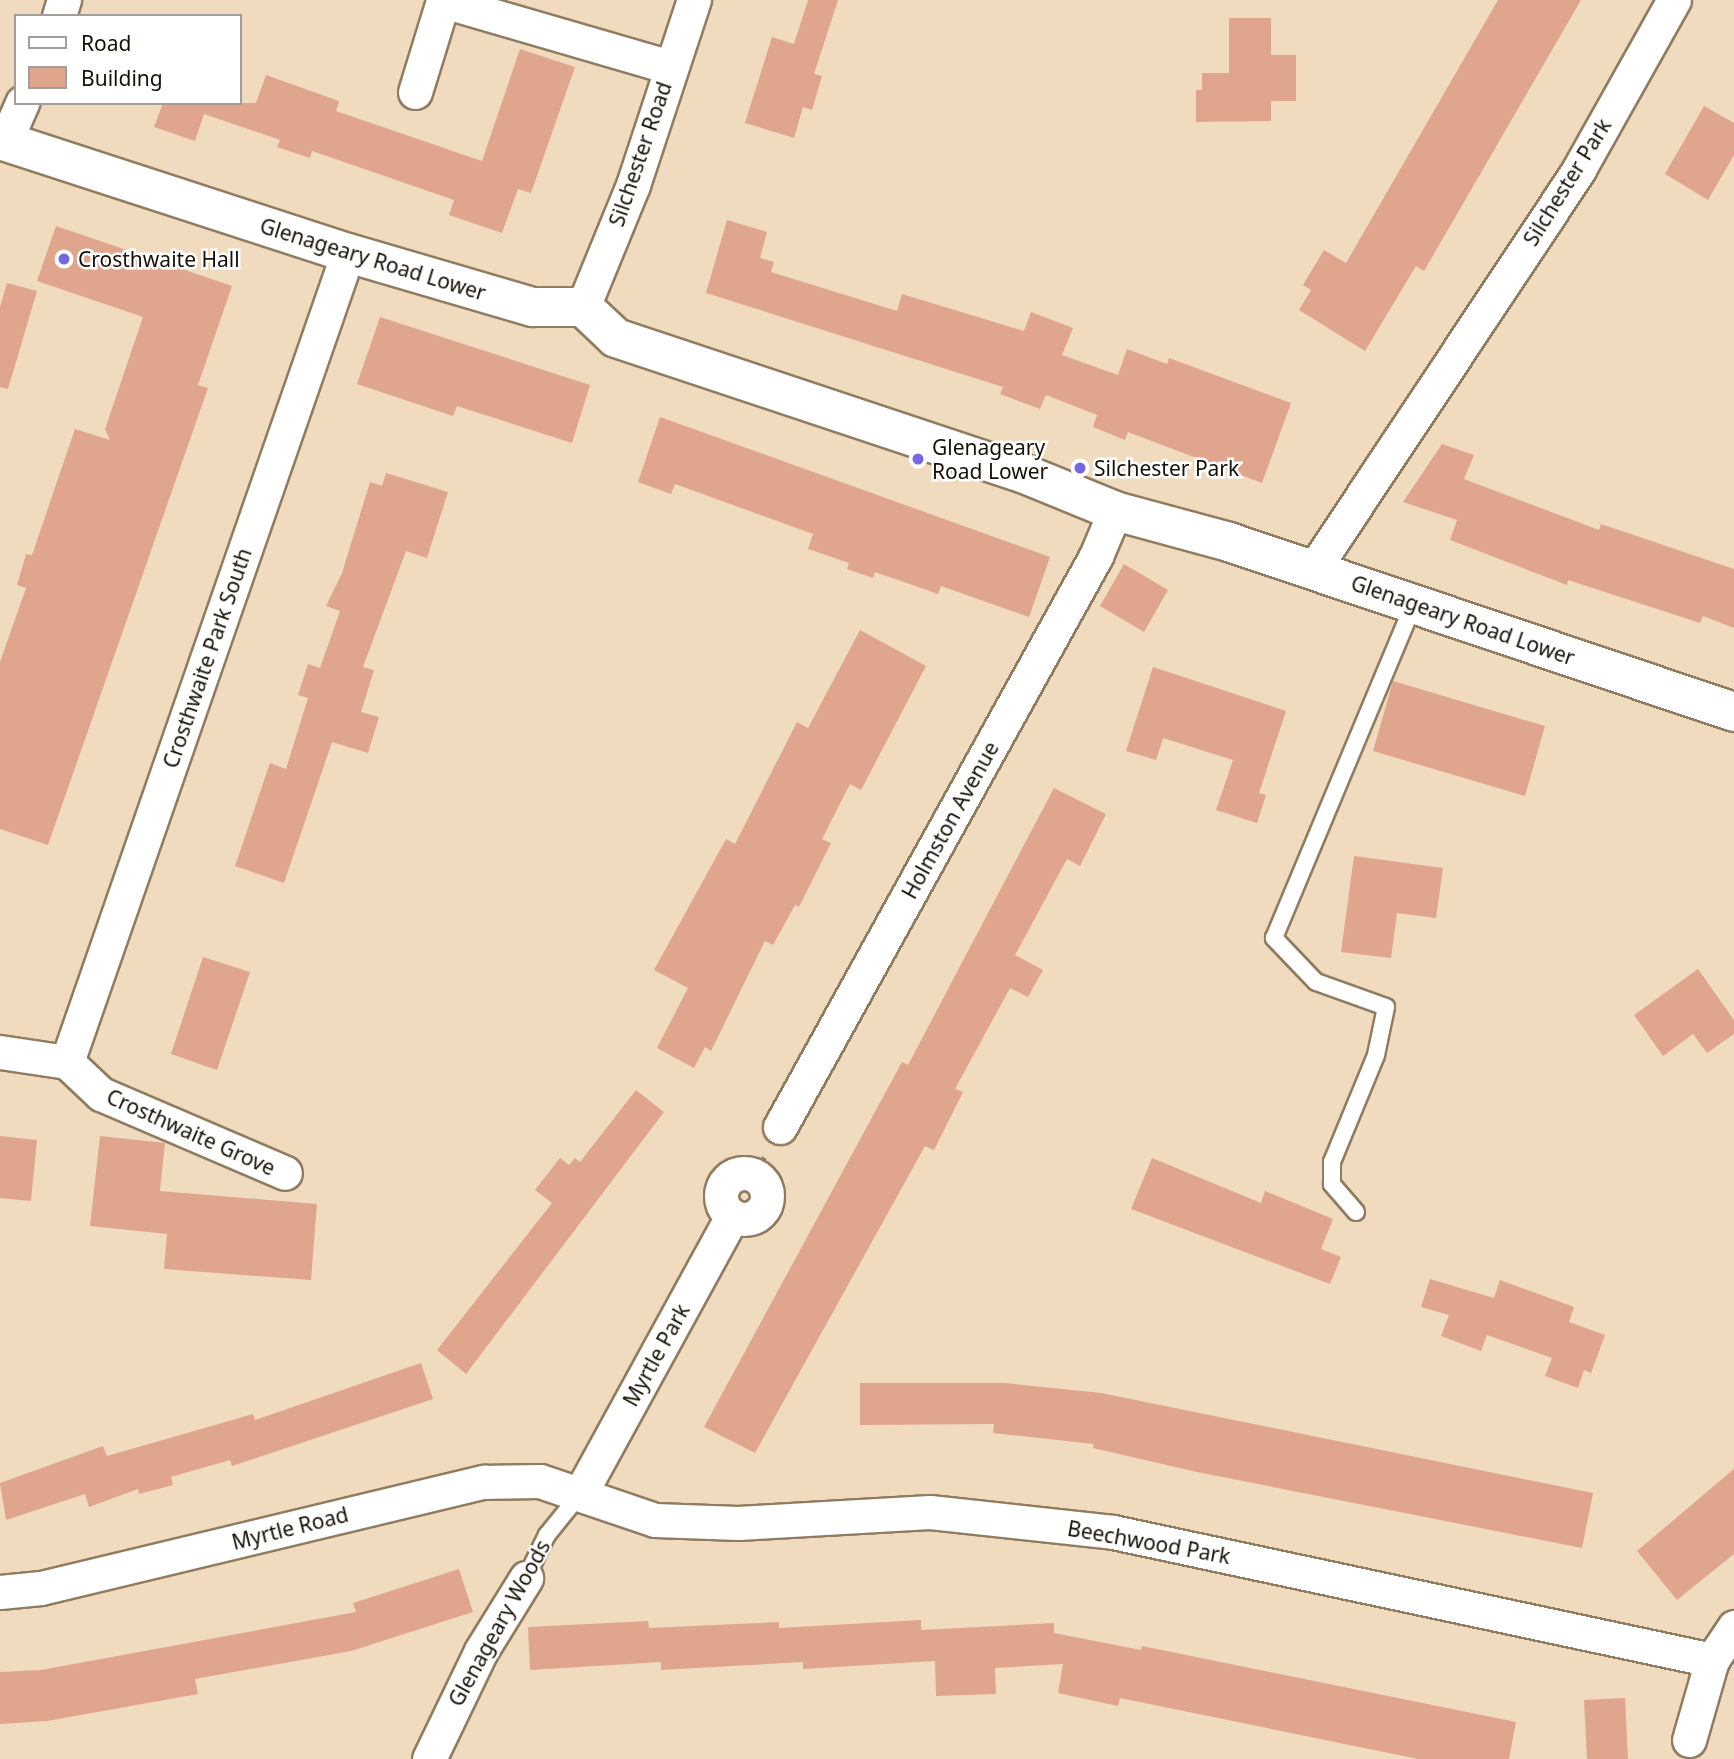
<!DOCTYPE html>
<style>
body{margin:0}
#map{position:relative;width:1734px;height:1759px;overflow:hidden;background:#f1dbbe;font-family:"Noto Sans",sans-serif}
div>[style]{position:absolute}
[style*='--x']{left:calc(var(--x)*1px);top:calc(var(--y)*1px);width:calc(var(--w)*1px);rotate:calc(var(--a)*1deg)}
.building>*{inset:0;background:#dfa68d}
.path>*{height:4.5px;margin-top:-2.25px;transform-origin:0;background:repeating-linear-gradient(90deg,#8f806c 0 3.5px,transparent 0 8.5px)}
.roads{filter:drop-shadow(2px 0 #907c61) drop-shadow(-2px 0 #907c61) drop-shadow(0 2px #907c61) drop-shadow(0 -2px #907c61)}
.lane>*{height:16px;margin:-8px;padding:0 8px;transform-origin:8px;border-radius:8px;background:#fff}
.street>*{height:33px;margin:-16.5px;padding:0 16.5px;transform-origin:16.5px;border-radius:16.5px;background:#fff}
.street>.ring{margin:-16.5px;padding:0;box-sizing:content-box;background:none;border:33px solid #fff;border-radius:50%}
.secondary>*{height:38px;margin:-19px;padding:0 19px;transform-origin:19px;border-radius:19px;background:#fff}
.dots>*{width:19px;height:19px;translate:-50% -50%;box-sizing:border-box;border:4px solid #fff;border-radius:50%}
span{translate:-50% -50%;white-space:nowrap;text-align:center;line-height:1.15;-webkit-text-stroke:5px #fff;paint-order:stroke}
.street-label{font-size:21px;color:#171006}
.poi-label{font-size:21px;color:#171006}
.left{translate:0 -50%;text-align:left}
.legend{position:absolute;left:14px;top:14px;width:228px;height:91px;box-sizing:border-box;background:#fff;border:2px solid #a29f9b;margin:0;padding:9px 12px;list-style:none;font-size:21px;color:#171006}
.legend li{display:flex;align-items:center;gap:14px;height:35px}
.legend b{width:35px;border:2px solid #a29f9b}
</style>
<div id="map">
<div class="building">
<i style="clip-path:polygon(808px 0,838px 0,814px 74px,822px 76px,812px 110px,803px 107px,794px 138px,745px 123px,772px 37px,794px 44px)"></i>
<i style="clip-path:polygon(1498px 0,1581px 0,1424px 271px,1416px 266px,1365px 351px,1299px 310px,1311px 290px,1303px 285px,1324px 250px,1346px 263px)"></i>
<i style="clip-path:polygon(1229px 18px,1271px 18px,1271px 55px,1296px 55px,1296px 101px,1271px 101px,1271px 121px,1196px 122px,1196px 90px,1202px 90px,1202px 73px,1229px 73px)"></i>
<i style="clip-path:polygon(520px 49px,575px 67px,531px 193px,518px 189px,502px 233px,449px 215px,454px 200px,312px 151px,310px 158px,277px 147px,280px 140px,204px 114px,195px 141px,154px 127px,163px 103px,256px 103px,266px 75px,339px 101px,336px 111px,482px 161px)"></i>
<i style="clip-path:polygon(1704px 106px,1734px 123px,1734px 155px,1708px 200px,1665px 174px)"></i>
<i style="clip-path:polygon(727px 220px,767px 232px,760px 258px,774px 262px,771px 272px,897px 311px,902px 294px,1024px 331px,1031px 312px,1073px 328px,1062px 355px,1118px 375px,1127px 349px,1167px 364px,1169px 358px,1291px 403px,1262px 483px,1128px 432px,1125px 440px,1093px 427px,1097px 415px,1046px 395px,1040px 409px,1000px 394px,1003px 387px,706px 293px)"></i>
<i style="clip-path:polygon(56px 226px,232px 286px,198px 385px,208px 388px,48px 845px,0 829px,0 662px,26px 588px,17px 585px,26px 554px,32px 555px,75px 429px,110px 440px,105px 429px,143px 317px,37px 281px)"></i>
<i style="clip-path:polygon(7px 283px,37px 291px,8px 389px,0 387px,0 307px)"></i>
<i style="clip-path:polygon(380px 317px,590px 385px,572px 443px,457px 406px,453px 416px,357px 384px)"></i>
<i style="clip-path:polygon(660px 417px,1050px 557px,1029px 617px,941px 586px,938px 594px,875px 572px,873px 578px,847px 569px,849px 563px,808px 549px,813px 534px,675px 484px,671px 494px,638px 482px)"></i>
<i style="clip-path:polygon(1442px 444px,1474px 455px,1464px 479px,1599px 530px,1601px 524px,1734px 569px,1734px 628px,1703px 616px,1700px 623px,1568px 580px,1567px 585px,1450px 540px,1457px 520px,1403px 502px)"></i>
<i style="clip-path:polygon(386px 473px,448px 492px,427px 558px,406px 551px,363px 667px,374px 670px,361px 712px,379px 717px,368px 753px,332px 742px,284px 883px,235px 866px,270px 763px,286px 769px,308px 698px,298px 695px,308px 664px,320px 668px,340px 611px,326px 606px,342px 573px,370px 482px,382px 486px)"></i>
<i style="clip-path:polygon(1124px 564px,1168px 590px,1144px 632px,1100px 606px)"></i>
<i style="clip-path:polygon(860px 630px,926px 666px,861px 790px,850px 784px,822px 839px,831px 843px,799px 907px,795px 905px,773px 945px,765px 941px,711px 1051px,705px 1047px,694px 1068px,657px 1048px,688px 988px,654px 970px,726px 839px,735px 844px,797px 722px,808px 728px)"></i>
<i style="clip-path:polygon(1153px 667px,1286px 711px,1259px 793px,1266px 795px,1257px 823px,1216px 810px,1233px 760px,1163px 738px,1156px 760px,1126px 751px)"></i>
<i style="clip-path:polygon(1393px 681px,1545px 726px,1525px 796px,1373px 751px)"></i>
<i style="clip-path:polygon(1054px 788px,1106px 814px,1080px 866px,1067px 859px,1015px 955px,1043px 970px,1028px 997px,1010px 988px,955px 1089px,963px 1092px,934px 1150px,925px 1146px,755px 1453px,704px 1427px,902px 1062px,908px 1065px)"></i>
<i style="clip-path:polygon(1354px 856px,1443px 868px,1436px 918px,1397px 913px,1391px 958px,1341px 952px)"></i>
<i style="clip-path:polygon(203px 957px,250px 972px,217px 1070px,171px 1054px)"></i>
<i style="clip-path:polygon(1698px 969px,1734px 1020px,1734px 1034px,1707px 1053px,1693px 1034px,1663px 1056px,1634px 1015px)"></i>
<i style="clip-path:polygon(636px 1090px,664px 1112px,466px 1374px,437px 1350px,552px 1203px,535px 1190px,560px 1158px,569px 1165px,575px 1158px,580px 1162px)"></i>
<i style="clip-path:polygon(0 1136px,37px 1140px,31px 1201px,0 1198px)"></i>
<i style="clip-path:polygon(100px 1136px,165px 1143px,160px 1191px,317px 1204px,311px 1280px,164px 1269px,167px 1234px,90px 1226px)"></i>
<i style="clip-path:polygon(1152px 1158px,1261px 1203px,1265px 1191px,1333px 1219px,1321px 1249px,1341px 1257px,1330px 1284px,1131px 1209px)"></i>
<i style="clip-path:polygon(1430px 1279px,1494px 1298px,1500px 1280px,1574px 1307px,1569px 1322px,1605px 1335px,1591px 1373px,1584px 1370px,1578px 1388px,1545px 1376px,1552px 1358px,1487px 1335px,1481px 1351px,1441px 1336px,1449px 1315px,1421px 1307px)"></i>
<i style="clip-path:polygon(421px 1363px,433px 1399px,232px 1466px,230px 1460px,171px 1477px,173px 1485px,139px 1494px,138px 1489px,89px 1507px,85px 1494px,6px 1520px,0 1483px,103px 1446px,107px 1456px,253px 1414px,255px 1420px)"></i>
<i style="clip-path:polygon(860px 1383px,1005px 1383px,1101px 1393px,1593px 1493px,1582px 1548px,1197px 1472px,1093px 1448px,1094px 1444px,993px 1433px,994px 1424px,860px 1425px)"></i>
<i style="clip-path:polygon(1734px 1469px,1734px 1554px,1677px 1600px,1637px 1551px)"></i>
<i style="clip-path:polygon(459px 1569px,473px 1612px,351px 1651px,195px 1679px,198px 1694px,47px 1721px,0 1724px,0 1672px,41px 1670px,356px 1612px,353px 1603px)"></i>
<i style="clip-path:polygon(921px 1620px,921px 1630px,1054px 1623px,1054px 1633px,1141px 1650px,1142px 1646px,1516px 1722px,1509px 1759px,1418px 1759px,1120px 1698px,1118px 1706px,1058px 1693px,1063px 1664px,995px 1668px,996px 1694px,936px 1696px,935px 1661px,803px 1669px,803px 1662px,661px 1670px,661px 1662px,530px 1670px,528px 1627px,648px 1621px,649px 1628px,779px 1622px,779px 1628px)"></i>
<i style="clip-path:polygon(1625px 1698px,1628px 1759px,1587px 1759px,1584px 1700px)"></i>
</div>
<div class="path">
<i style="--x:754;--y:1175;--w:22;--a:-60"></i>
</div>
<div class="roads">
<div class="lane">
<i style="--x:1356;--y:1212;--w:37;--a:-131"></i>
<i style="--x:1332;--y:1184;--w:22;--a:-90"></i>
<i style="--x:1332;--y:1162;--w:116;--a:-67.6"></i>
<i style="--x:1376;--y:1055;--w:49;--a:-78.2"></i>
<i style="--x:1386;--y:1007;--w:74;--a:-160.3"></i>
<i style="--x:1316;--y:982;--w:61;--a:-133.7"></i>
<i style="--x:1274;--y:938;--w:363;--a:-67.3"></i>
<i style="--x:526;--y:1578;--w:48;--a:-64"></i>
<i style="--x:547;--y:1535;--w:53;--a:-51.2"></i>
</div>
<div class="street">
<i style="--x:59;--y:16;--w:17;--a:-73"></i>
<i style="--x:415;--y:92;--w:95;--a:-72.9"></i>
<i style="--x:443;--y:1;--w:236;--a:16.2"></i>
<i style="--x:5;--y:142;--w:43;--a:-66.4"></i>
<i style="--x:583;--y:307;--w:132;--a:-67.7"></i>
<i style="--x:633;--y:185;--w:195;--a:-71.8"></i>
<i style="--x:1313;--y:570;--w:481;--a:-56.4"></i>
<i style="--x:1579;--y:169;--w:194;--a:-60.7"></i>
<i style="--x:0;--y:1052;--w:68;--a:8.5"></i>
<i style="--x:67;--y:1062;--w:856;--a:-70.85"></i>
<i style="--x:67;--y:1062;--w:47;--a:43.3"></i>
<i style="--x:101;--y:1094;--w:200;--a:23.2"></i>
<i style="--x:780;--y:1127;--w:653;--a:-61.04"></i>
<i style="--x:1096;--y:556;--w:49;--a:-67.1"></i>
<i class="ring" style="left:721px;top:1173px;width:13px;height:13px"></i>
<i style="--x:580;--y:1494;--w:317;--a:-61.3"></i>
<i style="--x:0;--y:1592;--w:41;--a:-5.6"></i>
<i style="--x:41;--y:1588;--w:456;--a:-13.5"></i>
<i style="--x:484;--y:1482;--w:56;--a:-1"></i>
<i style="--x:540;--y:1481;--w:121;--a:18.7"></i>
<i style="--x:655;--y:1520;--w:83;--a:2.1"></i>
<i style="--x:738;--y:1523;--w:192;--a:-3.3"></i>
<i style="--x:930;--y:1512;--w:184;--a:6.2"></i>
<i style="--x:1113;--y:1532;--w:613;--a:12.06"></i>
<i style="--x:1689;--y:1740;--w:83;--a:-74"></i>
<i style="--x:1712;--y:1660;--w:40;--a:-56"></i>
<i style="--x:429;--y:1759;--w:120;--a:-64.3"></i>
<i style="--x:481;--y:1651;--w:86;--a:-58.3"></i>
</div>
<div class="secondary">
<i style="--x:0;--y:140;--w:366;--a:18"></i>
<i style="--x:348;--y:253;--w:193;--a:16.3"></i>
<i style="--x:533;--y:307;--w:50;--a:0"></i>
<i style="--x:583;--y:307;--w:45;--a:43.2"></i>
<i style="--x:616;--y:338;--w:433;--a:18.4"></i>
<i style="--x:1027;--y:475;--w:95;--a:22.2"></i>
<i style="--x:1115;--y:511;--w:118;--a:15.2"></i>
<i style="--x:1229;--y:542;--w:533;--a:18.6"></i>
</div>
</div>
<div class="dots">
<i style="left:64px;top:259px;background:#7666e1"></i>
<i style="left:918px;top:459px;background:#7666e1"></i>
<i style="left:1080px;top:468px;background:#7666e1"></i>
</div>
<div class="street-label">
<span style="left:640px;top:154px;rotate:-71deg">Silchester Road</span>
<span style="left:1567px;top:182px;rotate:-58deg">Silchester Park</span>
<span style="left:373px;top:259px;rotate:17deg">Glenageary Road Lower</span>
<span style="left:1463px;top:620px;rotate:19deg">Glenageary Road Lower</span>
<span style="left:207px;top:658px;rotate:-71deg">Crosthwaite Park South</span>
<span style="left:950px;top:820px;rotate:-61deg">Holmston Avenue</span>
<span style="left:191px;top:1132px;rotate:24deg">Crosthwaite Grove</span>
<span style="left:656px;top:1355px;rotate:-61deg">Myrtle Park</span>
<span style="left:290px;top:1528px;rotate:-14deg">Myrtle Road</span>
<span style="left:1149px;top:1542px;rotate:10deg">Beechwood Park</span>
<span style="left:499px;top:1623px;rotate:-61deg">Glenageary Woods</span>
</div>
<div class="poi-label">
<span class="left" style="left:78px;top:259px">Crosthwaite Hall</span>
<span class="left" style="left:932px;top:459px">Glenageary<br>Road Lower</span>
<span class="left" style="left:1094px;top:468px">Silchester Park</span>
</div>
<ul class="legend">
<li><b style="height:9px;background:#fff"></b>Road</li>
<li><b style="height:19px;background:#dfa68d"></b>Building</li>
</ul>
</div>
